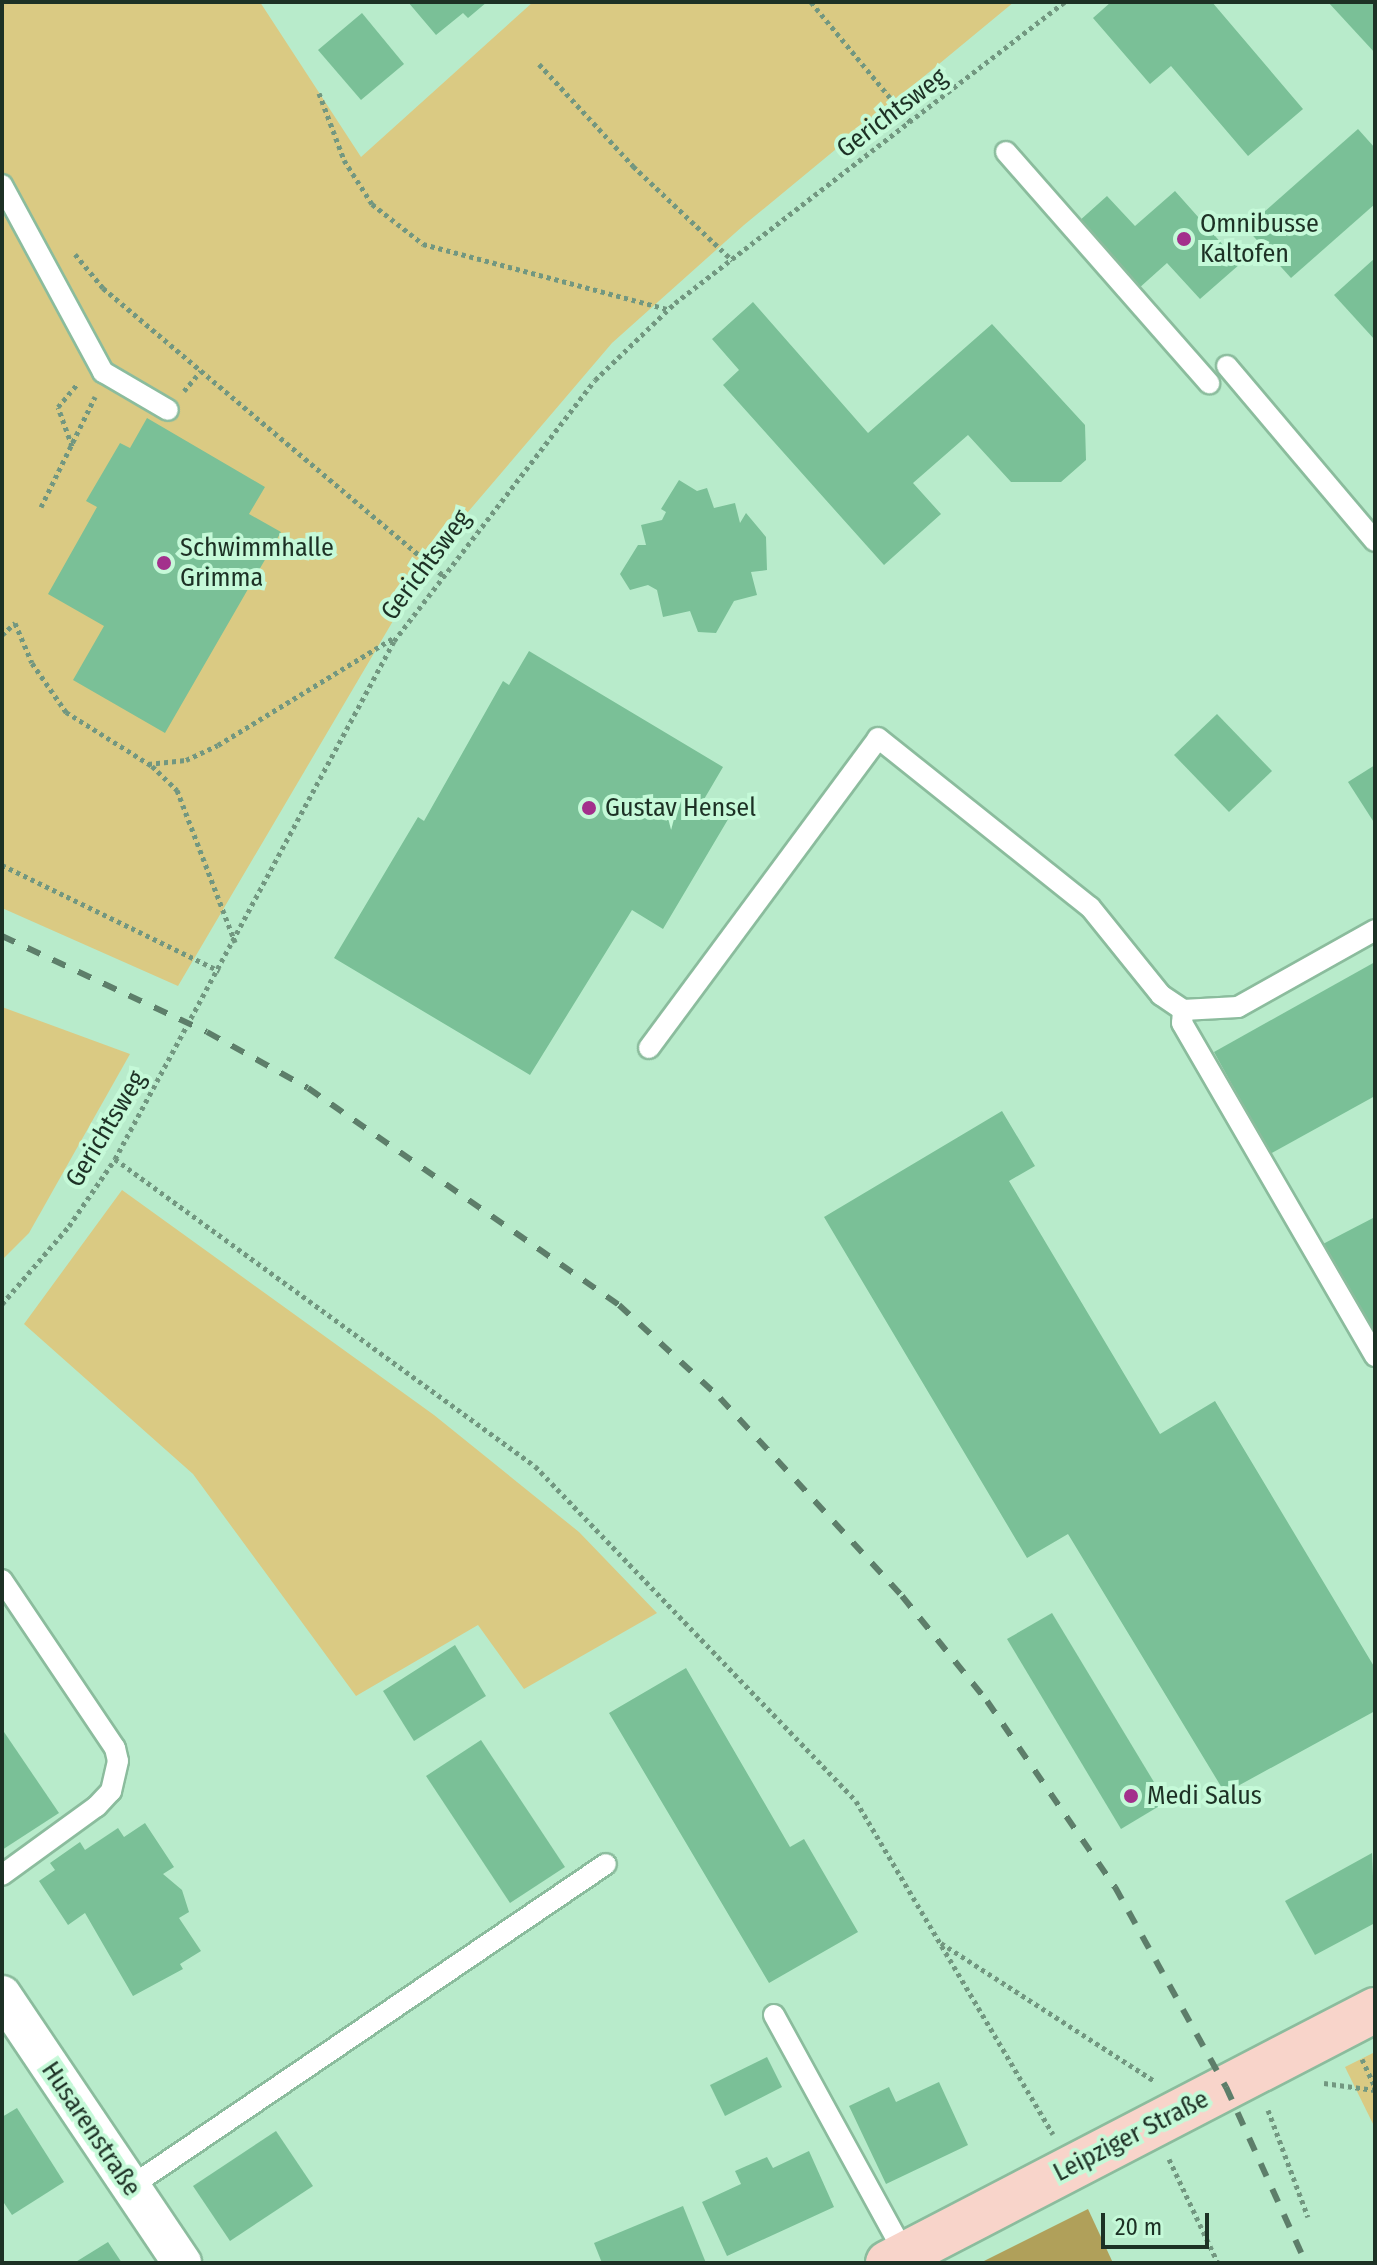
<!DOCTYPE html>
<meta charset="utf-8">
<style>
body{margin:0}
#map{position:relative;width:1377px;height:2265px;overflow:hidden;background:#b8ebcb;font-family:"Fira Sans Condensed",sans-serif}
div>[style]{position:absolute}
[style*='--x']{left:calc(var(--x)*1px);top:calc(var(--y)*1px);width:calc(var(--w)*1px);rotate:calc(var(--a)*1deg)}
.green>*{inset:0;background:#daca83}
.forest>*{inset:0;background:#b0a05a}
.building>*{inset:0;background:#7ac097}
.path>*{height:5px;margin-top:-2.5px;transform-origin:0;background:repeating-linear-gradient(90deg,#729780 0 4px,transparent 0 8px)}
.roads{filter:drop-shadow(2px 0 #8bbc9d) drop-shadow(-2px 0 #8bbc9d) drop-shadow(0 2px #8bbc9d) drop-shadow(0 -2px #8bbc9d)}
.lane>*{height:20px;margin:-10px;padding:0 10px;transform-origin:10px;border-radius:10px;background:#fff}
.street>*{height:38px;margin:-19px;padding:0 19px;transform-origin:19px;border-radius:19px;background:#fff}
.secondary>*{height:44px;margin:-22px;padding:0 22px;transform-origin:22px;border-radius:22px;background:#f8d4ca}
.rail>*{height:6px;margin-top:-3px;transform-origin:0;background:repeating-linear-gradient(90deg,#5d7e6a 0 14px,transparent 0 28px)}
.dots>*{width:22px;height:22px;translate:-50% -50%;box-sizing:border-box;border:4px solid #c5f9d8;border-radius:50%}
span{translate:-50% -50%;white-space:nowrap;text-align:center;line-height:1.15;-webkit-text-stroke:8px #c5f9d8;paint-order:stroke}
.street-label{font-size:26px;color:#1d3125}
.poi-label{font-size:26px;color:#1d3125}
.left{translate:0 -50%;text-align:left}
.frame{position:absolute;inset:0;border:4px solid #1d3125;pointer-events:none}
.scale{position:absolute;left:1101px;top:2213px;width:108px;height:36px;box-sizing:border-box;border:4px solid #1d3125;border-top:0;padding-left:10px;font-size:24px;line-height:28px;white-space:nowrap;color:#1d3125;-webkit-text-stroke:6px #c5f9d8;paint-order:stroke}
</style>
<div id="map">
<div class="green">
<i style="clip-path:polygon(2px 2px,260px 2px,361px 157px,533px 2px,1014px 2px,744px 225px,612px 343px,433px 553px,178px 986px,2px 908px)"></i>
<i style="clip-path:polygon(2px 1007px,130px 1054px,29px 1233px,2px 1260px)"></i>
<i style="clip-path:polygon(122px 1190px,434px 1415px,579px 1532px,657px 1613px,524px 1689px,478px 1625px,356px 1696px,193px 1474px,24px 1324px)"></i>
<i style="clip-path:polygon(1375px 2052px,1375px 2128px,1345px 2067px)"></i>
</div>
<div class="forest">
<i style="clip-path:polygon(1088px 2209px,1113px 2263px,980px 2263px)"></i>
</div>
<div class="building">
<i style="clip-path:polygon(408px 2px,487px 2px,468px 18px,463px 13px,436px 35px)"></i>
<i style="clip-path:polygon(1111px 2px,1212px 2px,1303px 109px,1248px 156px,1171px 66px,1150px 84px,1093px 18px)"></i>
<i style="clip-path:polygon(1328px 2px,1375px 2px,1375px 53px)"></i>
<i style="clip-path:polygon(362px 13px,404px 64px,361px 100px,318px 50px)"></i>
<i style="clip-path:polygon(1358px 129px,1375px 148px,1375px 204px,1291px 278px,1246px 228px)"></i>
<i style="clip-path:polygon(1175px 191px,1240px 264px,1200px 299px,1167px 263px,1138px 289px,1078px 222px,1107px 196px,1135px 226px)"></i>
<i style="clip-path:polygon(1375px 258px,1375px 340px,1334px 295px)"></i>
<i style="clip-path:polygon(753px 302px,868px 433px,992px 324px,1085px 425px,1086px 460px,1061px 482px,1011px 482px,968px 435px,913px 483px,941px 514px,884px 565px,723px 385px,739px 370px,712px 339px)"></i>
<i style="clip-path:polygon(147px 418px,265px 487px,249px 514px,281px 532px,165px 733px,73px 680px,104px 626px,48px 594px,97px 507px,86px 501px,120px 443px,130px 448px)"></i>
<i style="clip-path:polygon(679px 480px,697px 491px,707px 488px,714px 508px,735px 503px,740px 523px,746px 513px,766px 537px,767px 570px,751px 572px,757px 595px,734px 601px,716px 633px,698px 632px,690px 611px,663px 617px,657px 590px,648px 585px,630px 590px,620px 574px,638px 545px,646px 545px,641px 525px,662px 520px,666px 512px,661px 509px)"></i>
<i style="clip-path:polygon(529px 651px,723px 767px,703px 801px,730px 816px,663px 929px,632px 910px,530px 1075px,334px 958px,418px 817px,424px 821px,503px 681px,509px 685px)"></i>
<i style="clip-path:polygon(1217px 714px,1272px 771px,1229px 812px,1174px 755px)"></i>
<i style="clip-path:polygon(1375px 765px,1375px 824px,1348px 782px)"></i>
<i style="clip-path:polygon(1375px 962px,1375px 1096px,1270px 1154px,1214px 1052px)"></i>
<i style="clip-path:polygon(1002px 1111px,1035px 1166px,1009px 1181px,1160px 1434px,1215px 1401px,1375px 1668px,1375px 1711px,1225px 1793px,1068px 1534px,1027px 1558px,824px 1217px)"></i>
<i style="clip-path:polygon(1375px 1217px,1375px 1343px,1321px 1245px)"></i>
<i style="clip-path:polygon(1052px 1613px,1166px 1802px,1121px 1829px,1007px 1639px)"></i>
<i style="clip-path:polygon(455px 1645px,486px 1696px,414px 1741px,383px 1691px)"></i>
<i style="clip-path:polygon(686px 1668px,790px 1847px,804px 1839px,858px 1932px,769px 1983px,609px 1713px)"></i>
<i style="clip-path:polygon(2px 1729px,59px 1813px,2px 1850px)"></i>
<i style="clip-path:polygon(481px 1740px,565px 1867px,510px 1903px,426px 1776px)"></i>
<i style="clip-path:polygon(145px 1823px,174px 1867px,163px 1874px,182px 1890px,189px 1912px,179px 1918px,201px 1951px,180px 1964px,183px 1969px,133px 1996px,85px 1913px,68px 1925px,39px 1881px,55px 1870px,50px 1863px,80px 1842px,85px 1850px,118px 1828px,124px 1837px)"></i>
<i style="clip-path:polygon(1372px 1853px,1375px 1923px,1315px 1955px,1285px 1901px)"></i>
<i style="clip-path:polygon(767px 2057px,782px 2087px,725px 2116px,710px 2085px)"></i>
<i style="clip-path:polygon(939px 2082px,968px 2145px,886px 2184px,849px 2106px,889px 2087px,896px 2102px)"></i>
<i style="clip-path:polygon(17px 2108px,64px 2182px,12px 2215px,2px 2200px,2px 2117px)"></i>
<i style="clip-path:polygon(276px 2131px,313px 2186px,230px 2241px,193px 2186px)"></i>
<i style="clip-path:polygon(809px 2151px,834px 2207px,727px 2256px,702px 2202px,741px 2184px,735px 2171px,767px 2157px,773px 2168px)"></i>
<i style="clip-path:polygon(683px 2206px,706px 2263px,602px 2263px,594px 2243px)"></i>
<i style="clip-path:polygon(108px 2242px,122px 2263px,74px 2263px)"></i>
</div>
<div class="path">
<i style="--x:811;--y:2;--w:157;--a:50.4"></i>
<i style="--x:539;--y:64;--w:139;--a:47.3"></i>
<i style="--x:633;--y:166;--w:137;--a:43.5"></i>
<i style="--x:319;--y:93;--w:72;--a:69.5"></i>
<i style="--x:344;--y:160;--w:52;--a:57.5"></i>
<i style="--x:372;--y:204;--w:65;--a:38.1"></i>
<i style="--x:423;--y:244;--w:253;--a:14.9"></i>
<i style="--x:75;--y:254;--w:44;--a:50.5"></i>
<i style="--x:103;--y:288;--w:445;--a:40.2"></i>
<i style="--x:184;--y:391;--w:26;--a:-50"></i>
<i style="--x:72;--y:446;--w:41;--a:-109.7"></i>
<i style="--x:58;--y:407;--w:31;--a:-50"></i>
<i style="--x:41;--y:507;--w:123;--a:-63.9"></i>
<i style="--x:2;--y:635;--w:18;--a:-43"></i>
<i style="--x:15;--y:623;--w:43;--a:67"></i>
<i style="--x:32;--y:663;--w:60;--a:55.2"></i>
<i style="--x:66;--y:712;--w:102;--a:32.1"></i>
<i style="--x:152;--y:766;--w:35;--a:44"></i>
<i style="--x:177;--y:790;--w:163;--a:69.1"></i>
<i style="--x:148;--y:764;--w:38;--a:-6"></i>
<i style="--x:186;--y:760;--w:35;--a:-25"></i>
<i style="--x:218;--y:745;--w:207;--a:-31.4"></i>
<i style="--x:2;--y:865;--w:242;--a:26"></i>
<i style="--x:115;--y:1159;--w:520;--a:36.17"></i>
<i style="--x:535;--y:1466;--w:464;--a:46.2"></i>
<i style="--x:856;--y:1801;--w:387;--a:59.4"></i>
<i style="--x:2;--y:1304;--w:103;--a:-49.3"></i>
<i style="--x:69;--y:1226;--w:81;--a:-55.5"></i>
<i style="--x:115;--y:1159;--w:588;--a:-61.69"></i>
<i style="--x:394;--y:641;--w:329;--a:-52.4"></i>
<i style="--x:595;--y:380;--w:111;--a:-43.9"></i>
<i style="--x:675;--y:303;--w:493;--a:-37.7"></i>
<i style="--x:941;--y:1943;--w:254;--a:32.9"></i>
<i style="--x:1362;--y:2059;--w:31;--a:65"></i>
<i style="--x:1324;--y:2083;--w:51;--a:7.8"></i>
<i style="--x:1268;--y:2110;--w:114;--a:69.5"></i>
<i style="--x:1169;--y:2159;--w:115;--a:64.8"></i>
</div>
<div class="roads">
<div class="lane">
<i style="--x:1006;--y:152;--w:308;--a:48.7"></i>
<i style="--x:2;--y:185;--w:213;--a:61.6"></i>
<i style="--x:103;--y:372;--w:75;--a:30.3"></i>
<i style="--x:1227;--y:366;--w:229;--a:49.8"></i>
<i style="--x:1183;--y:1010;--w:13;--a:94"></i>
<i style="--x:1182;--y:1023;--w:385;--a:59.9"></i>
<i style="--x:649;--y:1048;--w:385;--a:-53.5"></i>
<i style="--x:878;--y:738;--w:271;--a:38.6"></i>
<i style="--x:1090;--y:907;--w:113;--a:51.1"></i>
<i style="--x:1161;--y:995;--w:27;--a:34"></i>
<i style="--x:1183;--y:1010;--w:55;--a:-3.1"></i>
<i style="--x:1238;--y:1007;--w:157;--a:-29.3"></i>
<i style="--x:2;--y:1580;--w:202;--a:56.1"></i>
<i style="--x:115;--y:1748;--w:13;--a:77"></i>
<i style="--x:118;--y:1761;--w:31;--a:103"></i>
<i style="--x:111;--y:1791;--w:21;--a:133"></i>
<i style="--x:97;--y:1806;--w:117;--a:144"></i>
<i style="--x:774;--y:2015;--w:273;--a:61.3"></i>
<i style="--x:130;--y:2187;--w:575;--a:-34.16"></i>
</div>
<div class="street">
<i style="--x:2;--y:1995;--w:323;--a:56.1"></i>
</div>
<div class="secondary">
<i style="--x:888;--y:2263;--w:549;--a:-27.45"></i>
</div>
</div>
<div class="rail">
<i style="--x:2;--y:936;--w:226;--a:25.1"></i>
<i style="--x:207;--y:1032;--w:115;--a:29"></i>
<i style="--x:308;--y:1088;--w:379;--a:34.9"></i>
<i style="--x:619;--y:1305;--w:137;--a:42.6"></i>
<i style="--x:720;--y:1398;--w:269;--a:47.4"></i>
<i style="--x:902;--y:1596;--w:135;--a:51"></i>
<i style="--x:987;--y:1701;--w:226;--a:55.5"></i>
<i style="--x:1115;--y:1887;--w:229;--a:61"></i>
<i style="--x:1226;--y:2087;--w:193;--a:65.6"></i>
</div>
<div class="dots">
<i style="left:1184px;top:239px;background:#a3308c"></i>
<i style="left:164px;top:563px;background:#a3308c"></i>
<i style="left:589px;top:808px;background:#a3308c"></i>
<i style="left:1131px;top:1796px;background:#a3308c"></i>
</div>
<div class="street-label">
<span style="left:892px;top:113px;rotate:-37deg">Gerichtsweg</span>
<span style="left:426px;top:565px;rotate:-53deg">Gerichtsweg</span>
<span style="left:106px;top:1129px;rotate:-59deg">Gerichtsweg</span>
<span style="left:91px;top:2129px;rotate:56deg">Husarenstraße</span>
<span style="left:1131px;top:2136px;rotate:-27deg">Leipziger Straße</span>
</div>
<div class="poi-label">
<span class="left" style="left:1200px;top:239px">Omnibusse<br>Kaltofen</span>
<span class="left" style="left:180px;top:563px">Schwimmhalle<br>Grimma</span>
<span class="left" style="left:605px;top:808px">Gustav Hensel</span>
<span class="left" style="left:1147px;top:1796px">Medi Salus</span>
</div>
<div class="frame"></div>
<div class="scale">20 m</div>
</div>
